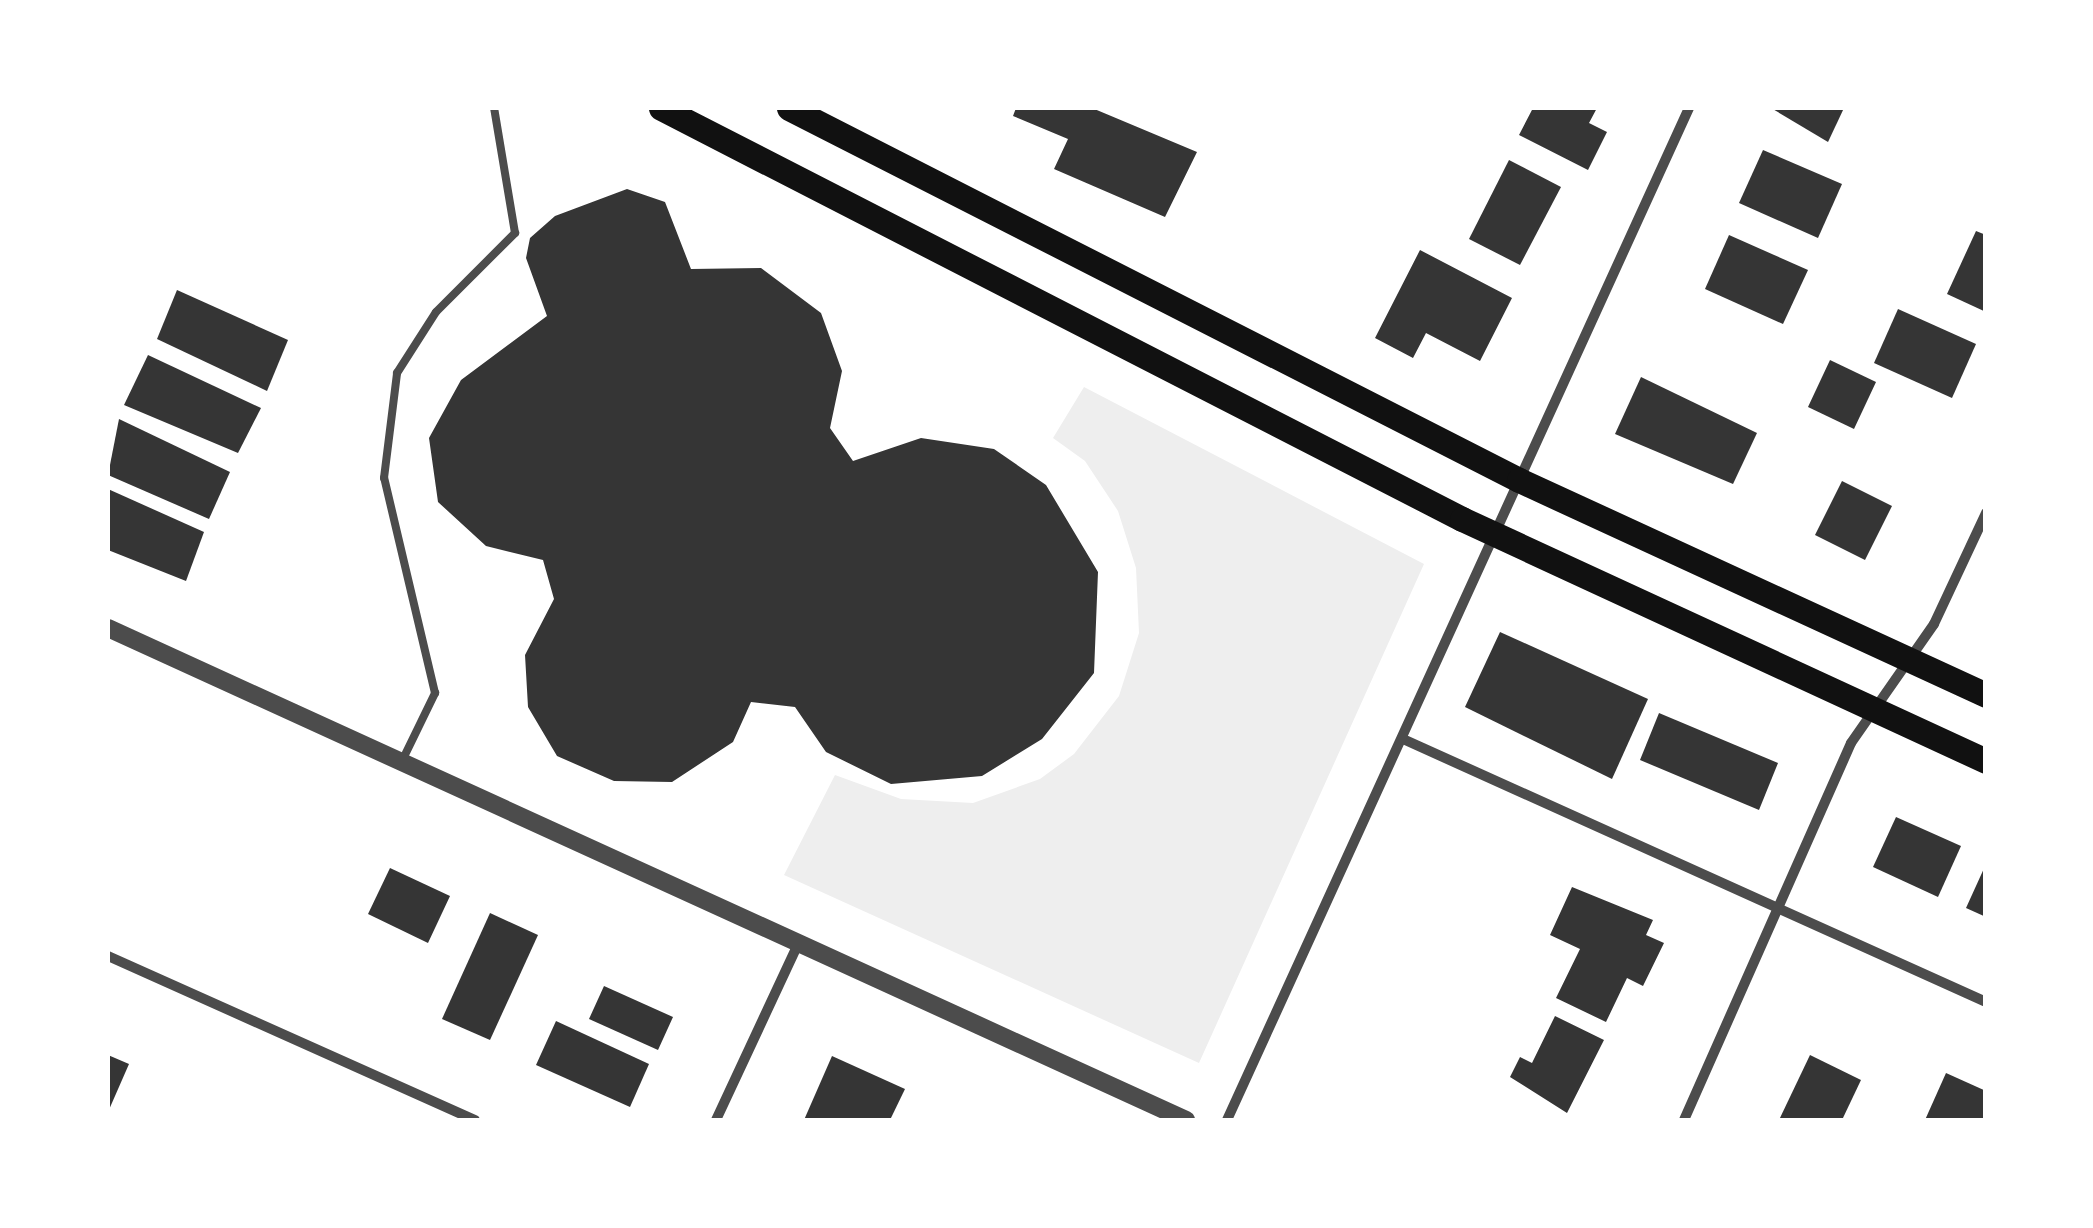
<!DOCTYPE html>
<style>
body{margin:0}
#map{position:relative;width:2093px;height:1228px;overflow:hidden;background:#fff;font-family:Cabin,sans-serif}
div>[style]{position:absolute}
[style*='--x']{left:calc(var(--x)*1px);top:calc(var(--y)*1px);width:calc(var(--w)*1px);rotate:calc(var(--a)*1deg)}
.green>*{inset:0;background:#eee}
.building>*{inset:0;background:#353535}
.service>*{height:8px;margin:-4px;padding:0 4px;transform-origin:4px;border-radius:4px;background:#4c4c4c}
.minor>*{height:10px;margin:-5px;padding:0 5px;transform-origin:5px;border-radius:5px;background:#4c4c4c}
.tertiary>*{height:18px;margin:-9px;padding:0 9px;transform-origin:9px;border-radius:9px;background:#4c4c4c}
.primary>*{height:25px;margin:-12.5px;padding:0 12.5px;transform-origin:12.5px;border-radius:12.5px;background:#111}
span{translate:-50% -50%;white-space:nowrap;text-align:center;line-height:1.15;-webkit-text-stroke:9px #fff;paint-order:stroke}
.frame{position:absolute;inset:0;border:110px solid #fff;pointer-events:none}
</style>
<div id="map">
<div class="green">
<i style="clip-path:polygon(1084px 387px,1424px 564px,1199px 1063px,784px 875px,835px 775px,901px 799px,973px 803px,1040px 779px,1074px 754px,1119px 696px,1139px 633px,1136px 568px,1118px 511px,1085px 461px,1053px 438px)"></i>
</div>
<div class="building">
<i style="clip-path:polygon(1016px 108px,1092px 108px,1197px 152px,1165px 217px,1054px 169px,1068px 139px,1013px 116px)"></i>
<i style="clip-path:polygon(1533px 108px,1597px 108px,1589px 123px,1607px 132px,1588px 170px,1519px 135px)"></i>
<i style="clip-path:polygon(1771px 108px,1844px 108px,1828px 142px)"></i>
<i style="clip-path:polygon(1763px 150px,1842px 184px,1818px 238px,1739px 203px)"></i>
<i style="clip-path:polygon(1509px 160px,1561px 187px,1520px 265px,1469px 239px)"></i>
<i style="clip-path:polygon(627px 189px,665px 202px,691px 269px,761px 268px,821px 313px,842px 371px,830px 428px,853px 461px,921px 438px,994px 449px,1046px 485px,1098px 572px,1094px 673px,1042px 739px,982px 776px,891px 784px,826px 752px,795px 707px,751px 702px,733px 742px,672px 782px,614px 781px,557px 756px,528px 707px,525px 655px,554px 599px,543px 560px,486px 546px,438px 502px,429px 438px,461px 380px,547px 316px,526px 258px,530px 238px,555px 216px)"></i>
<i style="clip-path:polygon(1976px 231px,1986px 235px,1986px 312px,1947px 294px)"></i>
<i style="clip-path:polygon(1729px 235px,1808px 270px,1783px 324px,1705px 289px)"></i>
<i style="clip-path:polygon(1420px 250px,1512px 298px,1480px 361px,1426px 333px,1413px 358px,1375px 338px)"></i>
<i style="clip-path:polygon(177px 290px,288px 340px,267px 391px,157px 339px)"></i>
<i style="clip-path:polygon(1898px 309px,1976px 344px,1952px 398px,1874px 363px)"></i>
<i style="clip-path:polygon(148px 355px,261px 408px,238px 453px,124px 405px)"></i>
<i style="clip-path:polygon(1830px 360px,1876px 382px,1854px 429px,1808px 407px)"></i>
<i style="clip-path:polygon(1641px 377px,1757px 433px,1733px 484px,1615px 434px)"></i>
<i style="clip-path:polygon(119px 419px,230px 472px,209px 519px,108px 475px)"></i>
<i style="clip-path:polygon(1842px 481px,1892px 506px,1865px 560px,1815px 535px)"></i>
<i style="clip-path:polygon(108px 489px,204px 532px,186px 581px,108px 550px)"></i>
<i style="clip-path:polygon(1500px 632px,1648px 699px,1612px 779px,1465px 707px)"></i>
<i style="clip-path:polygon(1659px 713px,1778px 763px,1759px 810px,1640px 760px)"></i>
<i style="clip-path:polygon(1896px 817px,1961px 846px,1938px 897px,1873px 867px)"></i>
<i style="clip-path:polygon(1986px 864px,1986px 917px,1966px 908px)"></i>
<i style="clip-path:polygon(390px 868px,450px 896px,428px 943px,368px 914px)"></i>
<i style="clip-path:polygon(1572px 887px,1653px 920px,1646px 935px,1664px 943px,1643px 986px,1627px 978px,1606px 1022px,1556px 998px,1580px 949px,1550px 935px)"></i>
<i style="clip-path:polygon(490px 913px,538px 935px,490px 1040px,442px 1019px)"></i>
<i style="clip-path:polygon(604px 986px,673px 1017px,658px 1050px,589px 1019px)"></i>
<i style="clip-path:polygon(1555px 1016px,1604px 1040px,1567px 1113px,1510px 1077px,1520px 1057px,1532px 1063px)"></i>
<i style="clip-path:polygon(556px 1021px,649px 1064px,630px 1107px,536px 1065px)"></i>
<i style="clip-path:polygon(108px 1055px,129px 1064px,108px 1112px)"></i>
<i style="clip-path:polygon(1810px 1055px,1861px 1080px,1842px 1120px,1779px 1120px)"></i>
<i style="clip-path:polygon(832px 1056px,905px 1089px,890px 1120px,804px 1120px)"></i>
<i style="clip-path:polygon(1946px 1073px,1986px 1091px,1984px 1120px,1925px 1120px)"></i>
</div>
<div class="service">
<i style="--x:402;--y:761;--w:76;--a:-64.1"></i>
<i style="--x:435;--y:693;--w:221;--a:-103.3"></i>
<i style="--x:384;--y:478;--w:106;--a:-82.9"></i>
<i style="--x:397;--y:373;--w:72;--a:-57.4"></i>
<i style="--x:436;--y:312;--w:112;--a:-45"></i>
<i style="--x:515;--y:233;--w:127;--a:-99.5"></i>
</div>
<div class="minor">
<i style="--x:1403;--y:739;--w:640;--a:24.28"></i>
<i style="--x:108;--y:956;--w:402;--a:24.1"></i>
<i style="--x:716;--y:1120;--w:196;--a:-65"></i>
<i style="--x:1227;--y:1120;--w:1112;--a:-65.46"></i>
<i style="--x:1684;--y:1120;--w:412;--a:-66.1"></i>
<i style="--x:1851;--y:743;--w:145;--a:-55.1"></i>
<i style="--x:1934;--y:624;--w:123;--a:-64.9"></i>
</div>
<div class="tertiary">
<i style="--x:108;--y:628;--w:1185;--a:24.53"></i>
</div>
<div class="primary">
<i style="--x:661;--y:108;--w:900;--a:27.16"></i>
<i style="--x:1462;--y:519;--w:577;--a:24.79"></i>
<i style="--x:789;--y:108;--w:819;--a:27"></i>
<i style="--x:1519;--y:480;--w:514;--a:24.72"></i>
</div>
<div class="frame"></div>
</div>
